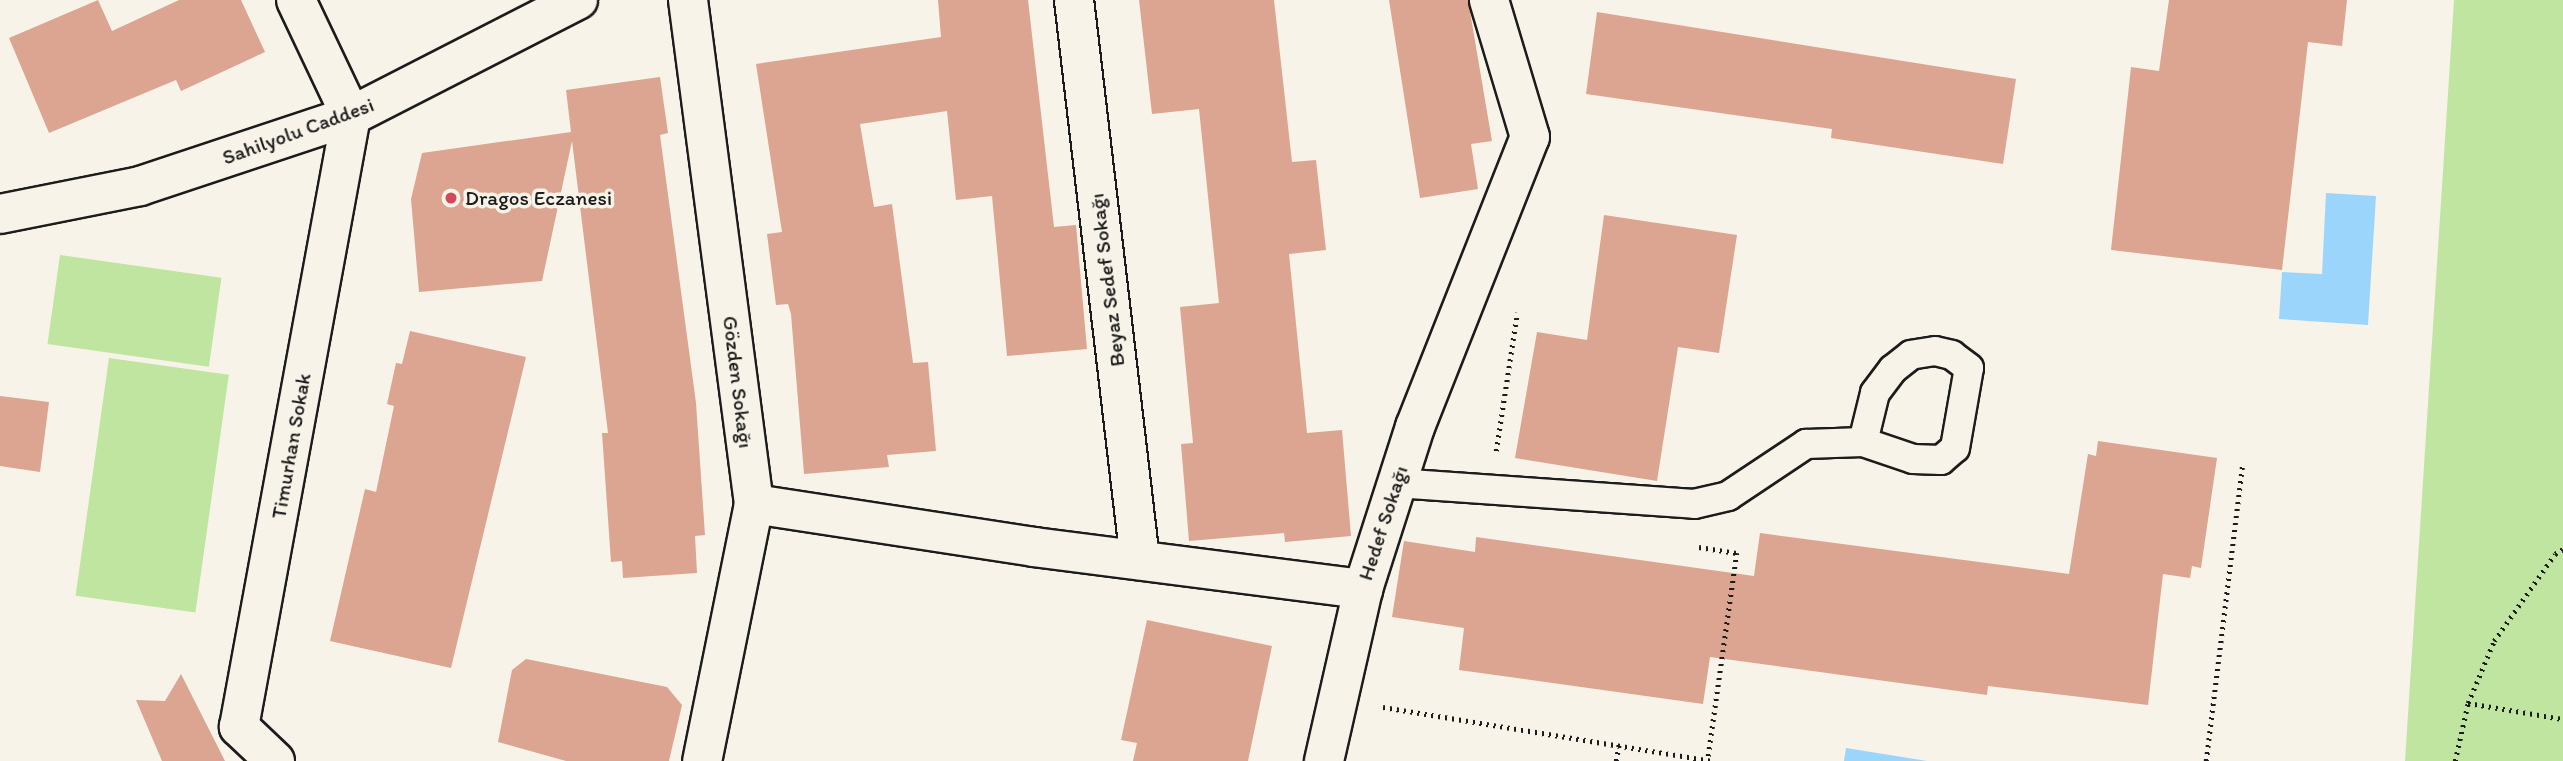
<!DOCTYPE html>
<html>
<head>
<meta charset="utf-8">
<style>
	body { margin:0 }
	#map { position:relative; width:2563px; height:761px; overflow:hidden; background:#f7f3e8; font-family:Itim,sans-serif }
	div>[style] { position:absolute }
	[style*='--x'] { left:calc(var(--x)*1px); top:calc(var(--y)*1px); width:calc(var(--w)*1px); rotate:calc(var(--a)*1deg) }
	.green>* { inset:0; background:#c0e5a0; transform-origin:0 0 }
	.water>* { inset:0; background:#9cd5fc }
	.building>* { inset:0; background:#dba591 }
	.path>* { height:4.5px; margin-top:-2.25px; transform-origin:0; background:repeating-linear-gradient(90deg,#1c1c1c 0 2px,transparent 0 7px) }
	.roads { filter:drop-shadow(2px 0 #1c1c1c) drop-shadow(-2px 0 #1c1c1c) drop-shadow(0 2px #1c1c1c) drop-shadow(0 -2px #1c1c1c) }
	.lane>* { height:28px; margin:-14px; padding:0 14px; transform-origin:14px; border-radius:14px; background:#f7f3e8 }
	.street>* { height:38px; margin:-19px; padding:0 19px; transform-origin:19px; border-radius:19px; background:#f7f3e8 }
	.secondary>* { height:38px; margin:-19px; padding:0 19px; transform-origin:19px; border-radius:19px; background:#f7f3e8 }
	.dots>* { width:19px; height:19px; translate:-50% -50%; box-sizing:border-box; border:4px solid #f7f3e8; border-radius:50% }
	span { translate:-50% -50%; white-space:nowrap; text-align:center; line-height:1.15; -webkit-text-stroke:7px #f7f3e8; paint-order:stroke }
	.street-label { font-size:21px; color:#1c1c1c }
	.poi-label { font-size:21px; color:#1c1c1c }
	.left { translate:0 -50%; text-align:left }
</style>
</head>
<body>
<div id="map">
	<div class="green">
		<div style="clip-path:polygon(2454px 0,2563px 0,2563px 761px,2405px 761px)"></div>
		<div style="left:60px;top:255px;width:163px;height:90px;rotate:8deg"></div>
		<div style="left:109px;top:358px;width:121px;height:240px;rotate:8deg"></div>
	</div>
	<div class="water">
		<div style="clip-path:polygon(2326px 193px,2376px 196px,2368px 325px,2279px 319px,2282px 272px,2322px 274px)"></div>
		<div style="clip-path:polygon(1846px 748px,1927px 761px,1844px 761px)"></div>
	</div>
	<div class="building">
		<div style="clip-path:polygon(98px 0,112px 31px,179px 0,241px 0,265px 52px,181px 91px,176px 80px,49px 133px,9px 38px)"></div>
		<div style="clip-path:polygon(938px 0,1028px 0,1054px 227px,1076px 225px,1087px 349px,1007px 356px,992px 196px,956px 200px,947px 111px,860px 124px,874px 207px,892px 204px,913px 363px,928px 362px,936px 451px,887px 455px,889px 467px,804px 474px,791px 314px,788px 304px,776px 305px,767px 234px,782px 232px,756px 64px,941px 37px)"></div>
		<div style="clip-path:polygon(1139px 0,1274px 0,1292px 162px,1316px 160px,1326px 250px,1289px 254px,1307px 433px,1342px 430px,1351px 536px,1285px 542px,1284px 533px,1189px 541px,1181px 444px,1193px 443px,1180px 307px,1219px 303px,1199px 109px,1152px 114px)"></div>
		<div style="clip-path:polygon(1389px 0,1468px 0,1492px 141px,1471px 144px,1478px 189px,1420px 198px)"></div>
		<div style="clip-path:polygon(2169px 0,2347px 0,2342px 46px,2308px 42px,2282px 270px,2111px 250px,2131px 67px,2159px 71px)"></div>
		<div style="clip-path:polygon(1597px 12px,2016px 79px,2003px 164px,1831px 138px,1832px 129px,1586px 94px)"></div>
		<div style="clip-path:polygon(660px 77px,668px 133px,660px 135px,696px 403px,705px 535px,695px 536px,697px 573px,623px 578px,622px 561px,611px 562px,602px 433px,608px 433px,572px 141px,542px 281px,419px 292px,411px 199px,422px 153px,571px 132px,566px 90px)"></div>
		<div style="clip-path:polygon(1604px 215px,1737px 235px,1719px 353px,1678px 347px,1657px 481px,1515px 458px,1537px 332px,1587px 340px)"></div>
		<div style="clip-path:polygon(410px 331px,526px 357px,451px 668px,330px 641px,365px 489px,376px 492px,394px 406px,387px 404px,396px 363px,402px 364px)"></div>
		<div style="clip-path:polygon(0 396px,49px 402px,40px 472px,0 466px)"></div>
		<div style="clip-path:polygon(2098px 441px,2217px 458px,2201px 568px,2192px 566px,2190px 578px,2163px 574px,2148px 705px,1988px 686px,1987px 695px,1710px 657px,1703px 704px,1459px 670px,1464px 628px,1392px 617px,1404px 541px,1475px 552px,1476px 537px,1754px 576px,1760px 533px,2069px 574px,2088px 454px,2096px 456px)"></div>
		<div style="clip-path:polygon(1147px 620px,1272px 646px,1248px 761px,1133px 761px,1137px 743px,1121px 740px)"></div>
		<div style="clip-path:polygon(526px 659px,667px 687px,682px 705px,669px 761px,566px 761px,498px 742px,512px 670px)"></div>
		<div style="clip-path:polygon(181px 674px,225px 761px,162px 761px,136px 700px,165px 701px)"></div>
	</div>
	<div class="path">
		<div style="--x:1496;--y:451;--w:140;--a:-81.3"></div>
		<div style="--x:1699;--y:547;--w:38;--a:9"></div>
		<div style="--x:1737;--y:553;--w:208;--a:98"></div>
		<div style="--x:2468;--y:703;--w:96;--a:9.6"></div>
		<div style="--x:1383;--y:707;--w:335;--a:9.3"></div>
		<div style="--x:1616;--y:761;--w:17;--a:-80"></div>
		<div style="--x:2206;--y:761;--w:297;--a:-83"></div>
		<div style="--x:2455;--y:761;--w:59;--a:-77.4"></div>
		<div style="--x:2468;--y:703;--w:67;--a:-67.2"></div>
		<div style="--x:2494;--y:641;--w:106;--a:-55"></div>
		<div style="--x:2555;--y:554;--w:9;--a:-32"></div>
	</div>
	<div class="roads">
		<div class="lane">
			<div style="--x:1396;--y:483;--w:299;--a:4"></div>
			<div style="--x:1694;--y:504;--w:35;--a:-13"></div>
			<div style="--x:1728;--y:496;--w:94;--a:-33.7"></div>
			<div style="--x:1806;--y:444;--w:57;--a:-2"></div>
			<div style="--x:1863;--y:442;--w:53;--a:18.8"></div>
			<div style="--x:1913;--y:459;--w:28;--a:2"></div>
			<div style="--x:1941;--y:460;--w:18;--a:-41"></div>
			<div style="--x:1955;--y:448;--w:81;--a:-80.1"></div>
			<div style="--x:1969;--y:368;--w:21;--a:-143"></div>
			<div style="--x:1952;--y:355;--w:17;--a:-167"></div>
			<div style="--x:1935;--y:351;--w:24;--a:171"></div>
			<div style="--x:1911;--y:355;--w:23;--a:142"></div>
			<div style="--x:1893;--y:369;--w:30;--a:127"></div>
			<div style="--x:1875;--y:393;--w:50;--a:103.8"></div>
		</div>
		<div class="street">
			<div style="--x:688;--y:0;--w:508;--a:82.54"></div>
			<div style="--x:754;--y:504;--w:262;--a:101.4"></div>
			<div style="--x:1074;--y:0;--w:564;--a:83.28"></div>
			<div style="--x:754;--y:504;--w:283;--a:8.7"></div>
			<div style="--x:1034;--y:547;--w:332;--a:7.3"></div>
			<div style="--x:1363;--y:589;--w:170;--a:-72.2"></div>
			<div style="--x:1415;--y:427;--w:312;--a:-68.4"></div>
			<div style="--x:1530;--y:137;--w:143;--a:-106.7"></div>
			<div style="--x:275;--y:761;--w:50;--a:-136.6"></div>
			<div style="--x:239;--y:727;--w:621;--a:-79.61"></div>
			<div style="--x:351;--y:116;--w:128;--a:-115.4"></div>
			<div style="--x:1324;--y:761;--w:176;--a:-77.2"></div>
		</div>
		<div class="secondary">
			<div style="--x:0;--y:214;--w:143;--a:-11.3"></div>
			<div style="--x:140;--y:186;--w:222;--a:-18.4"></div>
			<div style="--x:351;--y:116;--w:255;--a:-27.1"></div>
		</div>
	</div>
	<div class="dots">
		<div style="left:451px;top:198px;background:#d1495b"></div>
	</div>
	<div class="street-label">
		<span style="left:298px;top:131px;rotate:-20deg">Sahilyolu Caddesi</span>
		<span style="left:1107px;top:280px;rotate:-97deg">Beyaz Sedef Sokağı</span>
		<span style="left:738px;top:382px;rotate:83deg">Gözden Sokağı</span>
		<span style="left:291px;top:446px;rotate:-80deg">Timurhan Sokak</span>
		<span style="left:1383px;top:523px;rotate:-72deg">Hedef Sokağı</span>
	</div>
	<div class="poi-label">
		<span class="left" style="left:465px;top:198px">Dragos Eczanesi</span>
	</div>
</div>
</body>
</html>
